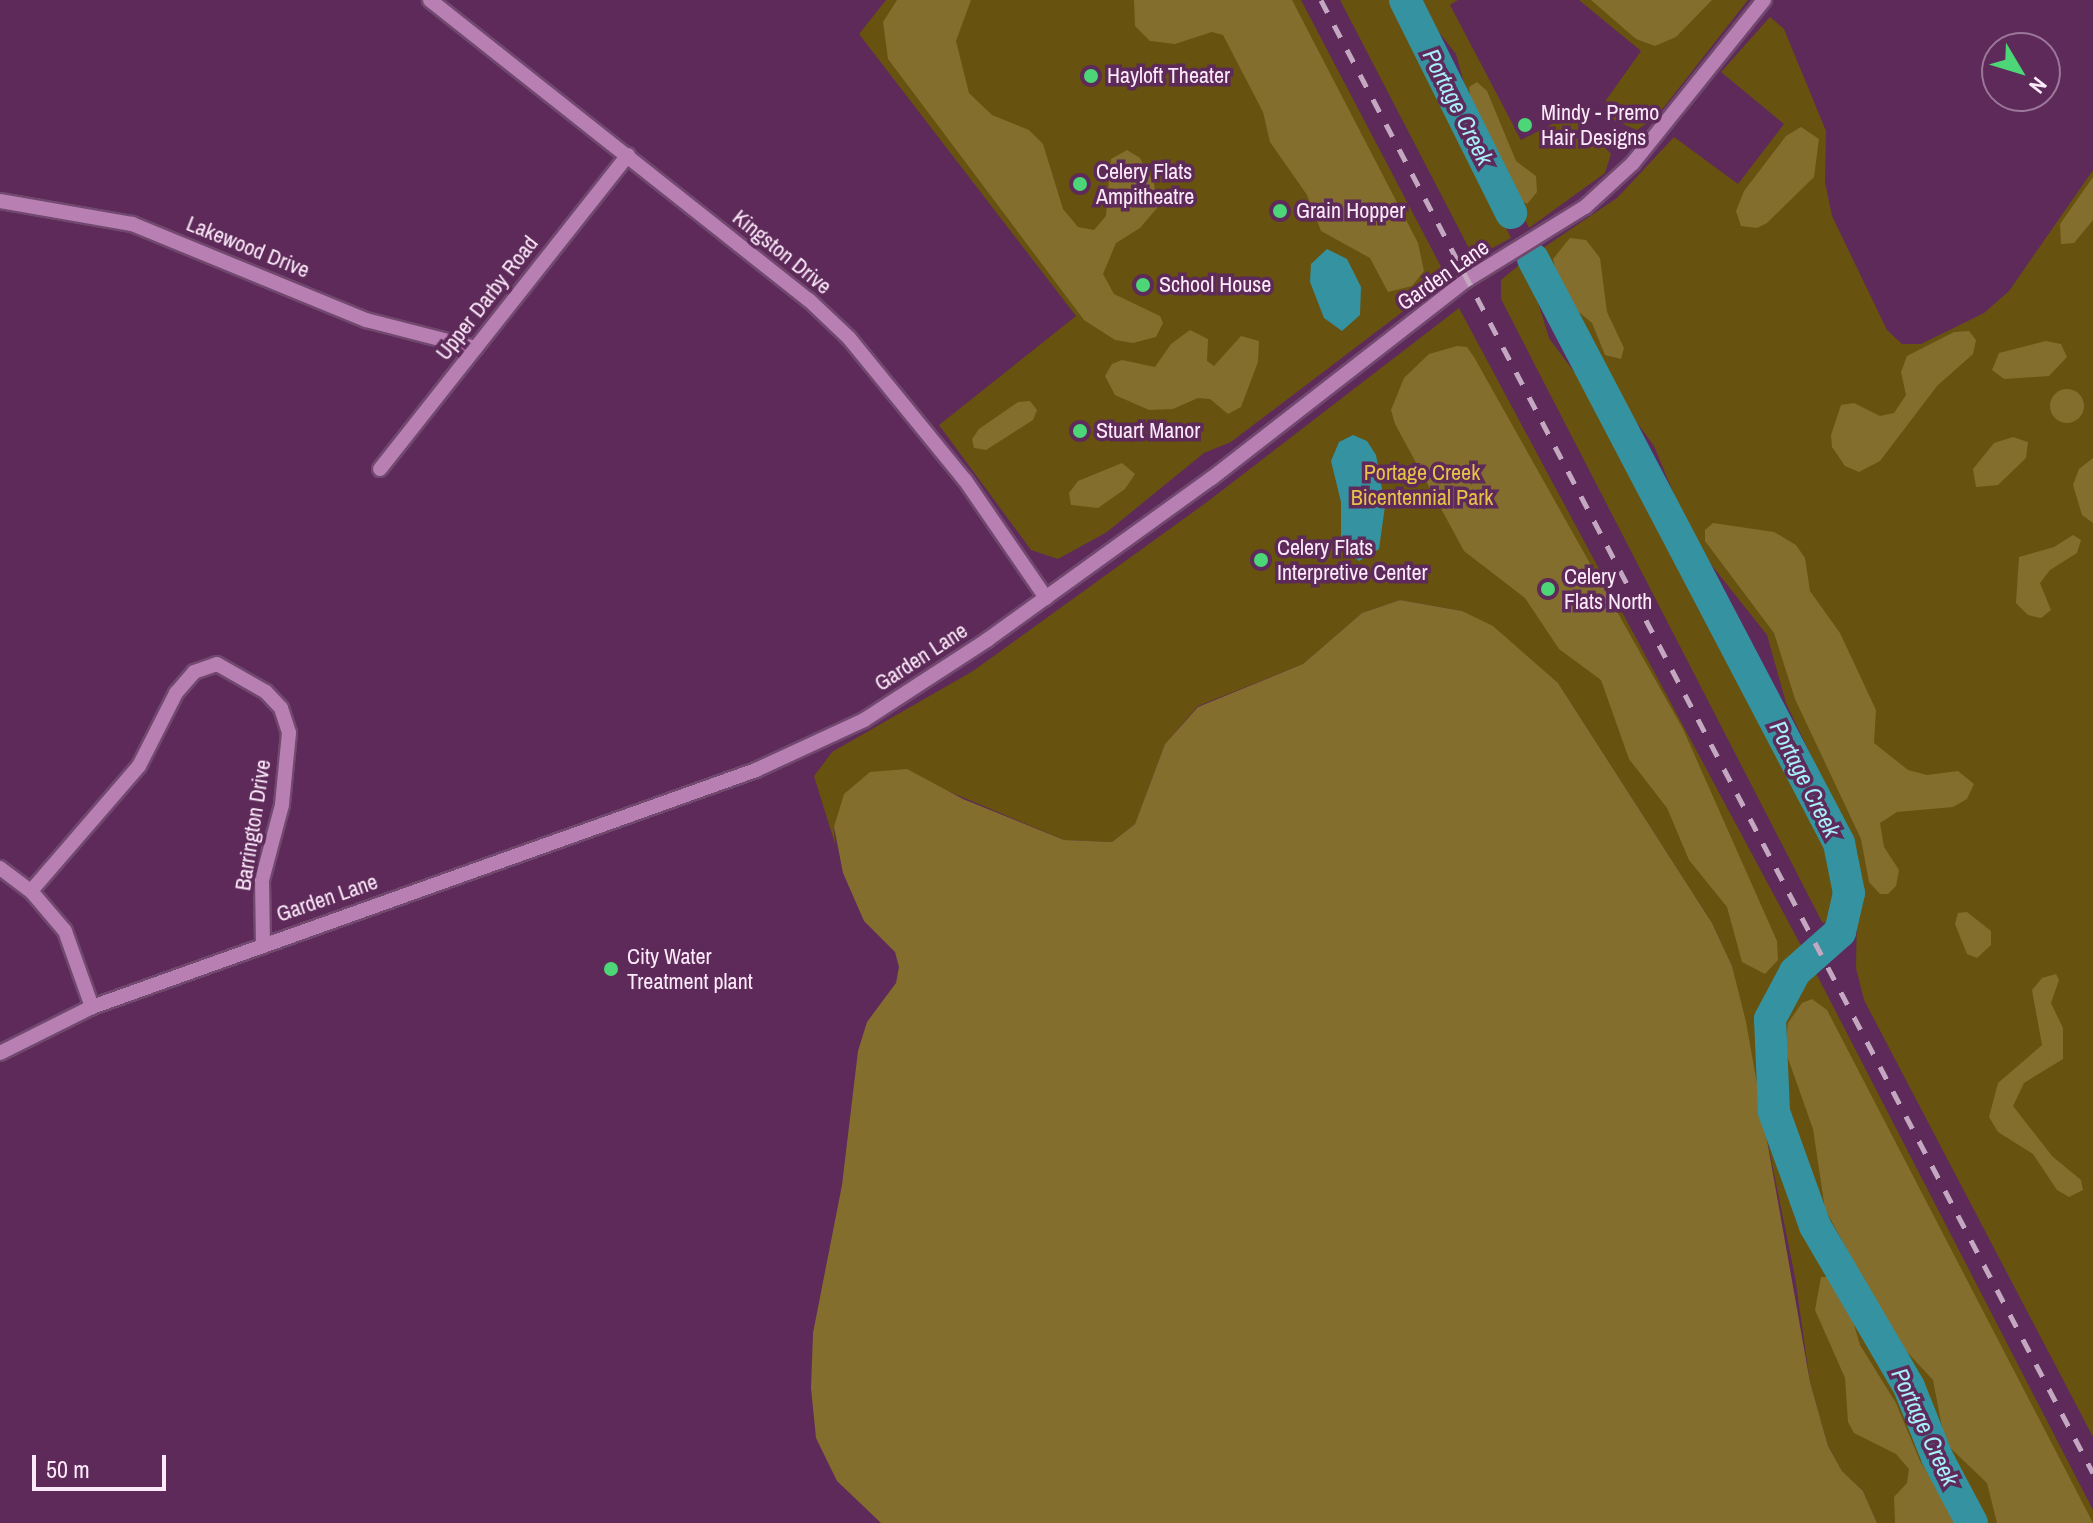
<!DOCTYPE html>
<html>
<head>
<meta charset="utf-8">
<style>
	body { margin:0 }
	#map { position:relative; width:2093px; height:1523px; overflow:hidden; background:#5d2a59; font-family:"Archivo Narrow",sans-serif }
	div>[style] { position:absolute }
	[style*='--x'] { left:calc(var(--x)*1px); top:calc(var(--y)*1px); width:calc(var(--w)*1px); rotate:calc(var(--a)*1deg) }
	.green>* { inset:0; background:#67520f }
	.forest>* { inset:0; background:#846e2d }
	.round { border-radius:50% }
	.water>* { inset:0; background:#3592a1 }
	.river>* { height:32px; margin:-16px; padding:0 16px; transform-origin:16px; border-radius:16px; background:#3592a1 }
	.roads { filter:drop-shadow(2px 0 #71486e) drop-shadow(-2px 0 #71486e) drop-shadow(0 2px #71486e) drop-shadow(0 -2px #71486e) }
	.minor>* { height:14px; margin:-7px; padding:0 7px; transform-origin:7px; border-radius:7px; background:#b87fb3 }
	.rail>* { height:5px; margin-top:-2.5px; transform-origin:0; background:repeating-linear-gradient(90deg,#c4a7c1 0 14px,transparent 0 28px) }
	.dots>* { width:22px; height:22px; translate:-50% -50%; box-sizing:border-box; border:4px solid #5d2a59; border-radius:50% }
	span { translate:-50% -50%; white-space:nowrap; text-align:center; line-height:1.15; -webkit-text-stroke:7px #5d2a59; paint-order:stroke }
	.poi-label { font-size:22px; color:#fceafa }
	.left { translate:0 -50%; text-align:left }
	.street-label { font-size:22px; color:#fceafa }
	.park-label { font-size:22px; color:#e9c149 }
	.water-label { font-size:24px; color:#a9eefb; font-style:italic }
	.north { position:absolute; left:1981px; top:32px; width:80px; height:80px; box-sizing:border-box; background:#5d2a59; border:2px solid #9d7799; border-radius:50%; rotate:128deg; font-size:22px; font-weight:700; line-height:32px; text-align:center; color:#fceafa }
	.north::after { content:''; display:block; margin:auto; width:28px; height:36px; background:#4cd677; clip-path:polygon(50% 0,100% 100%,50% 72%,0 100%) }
	.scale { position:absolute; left:32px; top:1455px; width:134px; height:36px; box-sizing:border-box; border:4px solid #fceafa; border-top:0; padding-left:10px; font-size:24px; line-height:28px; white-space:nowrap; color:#fceafa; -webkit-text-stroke:6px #5d2a59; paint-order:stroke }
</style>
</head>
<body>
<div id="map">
	<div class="green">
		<div style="clip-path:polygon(886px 0,1301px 0,1447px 278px,1231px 442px,1204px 453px,1107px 532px,1058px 559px,1031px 550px,939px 425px,1076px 316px,859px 34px)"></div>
		<div style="clip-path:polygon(1340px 0,1393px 0,1511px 238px,1474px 258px)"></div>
		<div style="clip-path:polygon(1414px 0,1458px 0,1450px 5px,1521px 140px,1558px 121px,1579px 120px,1611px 154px,1605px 173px,1529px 228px,1472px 112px,1456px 54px)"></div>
		<div style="clip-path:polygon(1579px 0,1748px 0,1657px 116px,1637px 130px,1615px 121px,1604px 103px,1641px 51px)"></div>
		<div style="clip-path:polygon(1770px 17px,1784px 29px,1826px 131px,1825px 182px,1832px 216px,1887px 330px,1902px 344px,1921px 344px,1984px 313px,2009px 291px,2093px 170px,2093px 1437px,1864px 1000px,1856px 968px,1858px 854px,1786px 703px,1767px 635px,1694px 543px,1654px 446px,1583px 349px,1537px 252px,1617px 198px,1674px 137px,1738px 184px,1784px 124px,1721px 72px)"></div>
		<div style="clip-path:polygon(1525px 260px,1549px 338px,1586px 388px,1644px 486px,1670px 546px,1719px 623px,1745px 687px,1821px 825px,1839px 882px,1833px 926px,1822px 922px,1501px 299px,1501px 280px)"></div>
		<div style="clip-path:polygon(1459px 308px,1819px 979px,2093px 1510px,2093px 1523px,1877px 1523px,1863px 1491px,1842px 1471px,1828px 1446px,1810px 1382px,1795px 1277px,1732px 966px,1712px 923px,1558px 683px,1462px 611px,1400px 600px,1362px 613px,1303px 664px,1198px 706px,1165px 744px,1135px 824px,1112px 842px,1064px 840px,943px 789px,834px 827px,835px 844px,814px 776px,832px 752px,973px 671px,1207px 502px)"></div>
	</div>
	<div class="forest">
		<div style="clip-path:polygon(897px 0,971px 0,956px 41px,969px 93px,992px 115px,1029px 130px,1043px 144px,1063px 209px,1078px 227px,1094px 230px,1106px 216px,1111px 159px,1127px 150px,1140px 158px,1154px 184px,1157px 208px,1140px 228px,1116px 243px,1103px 274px,1114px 294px,1160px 316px,1163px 323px,1156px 337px,1133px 343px,1115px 340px,1084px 320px,888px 59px,883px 22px)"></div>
		<div style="clip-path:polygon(1134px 0,1292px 0,1418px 243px,1424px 271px,1412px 286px,1388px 292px,1370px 258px,1321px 231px,1307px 195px,1270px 142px,1263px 112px,1223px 35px,1212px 32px,1175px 44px,1150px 41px,1135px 26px)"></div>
		<div style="clip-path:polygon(1591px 0,1712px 0,1676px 37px,1655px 46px,1636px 39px)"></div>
		<div style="clip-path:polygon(1477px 82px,1487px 91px,1516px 161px,1536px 176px,1537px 192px,1527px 204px,1517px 197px,1471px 103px,1469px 87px)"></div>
		<div style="clip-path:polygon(1801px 127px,1819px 139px,1814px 177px,1767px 223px,1757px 228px,1741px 226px,1736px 211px,1744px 191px,1786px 136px)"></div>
		<div style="clip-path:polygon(2093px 177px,2093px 220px,2074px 243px,2061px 244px,2060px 224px)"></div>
		<div style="clip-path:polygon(1570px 238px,1586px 240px,1600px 258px,1607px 312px,1624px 348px,1621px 359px,1605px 355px,1592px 323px,1575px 309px,1558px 280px,1553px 259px)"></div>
		<div style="clip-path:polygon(1190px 330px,1208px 339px,1207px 361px,1214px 366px,1241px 336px,1259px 341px,1258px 362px,1241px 407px,1228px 414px,1210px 399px,1198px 398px,1173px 409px,1149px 410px,1115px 395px,1105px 376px,1112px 364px,1122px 360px,1155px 367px,1171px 344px)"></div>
		<div style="clip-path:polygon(1969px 331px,1976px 340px,1973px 354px,1937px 386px,1880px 461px,1859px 472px,1845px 466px,1832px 447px,1831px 435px,1841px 405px,1854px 403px,1880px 416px,1894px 413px,1906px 395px,1901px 372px,1907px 356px,1954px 332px)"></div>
		<div style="clip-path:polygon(2046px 341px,2061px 344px,2067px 357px,2049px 376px,2004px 379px,1992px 370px,1999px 353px)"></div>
		<div style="clip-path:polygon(1457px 346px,1467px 347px,1474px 357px,1683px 729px,1777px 941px,1778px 960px,1765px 974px,1742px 962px,1727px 907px,1689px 860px,1667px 808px,1629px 759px,1601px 680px,1559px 649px,1525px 598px,1464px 551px,1395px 424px,1391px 410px,1404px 378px,1429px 354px)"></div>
		<div class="round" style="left:2050px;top:389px;width:34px;height:34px"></div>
		<div style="clip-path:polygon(1030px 401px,1037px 410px,1033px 420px,986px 450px,974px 448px,972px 439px,979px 429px,1018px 402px)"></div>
		<div style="clip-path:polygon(2013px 437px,2028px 442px,2026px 458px,1998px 485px,1976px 487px,1973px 469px,1994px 443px)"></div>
		<div style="clip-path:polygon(2093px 458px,2093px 523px,2082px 515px,2073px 485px,2079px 469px)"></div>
		<div style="clip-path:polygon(1122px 463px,1135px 474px,1125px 489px,1098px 508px,1071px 505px,1069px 493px,1078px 481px)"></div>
		<div style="clip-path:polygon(1713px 523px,1774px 532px,1796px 545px,1805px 558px,1810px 591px,1840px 633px,1876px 710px,1874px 743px,1908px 770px,1927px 775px,1958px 771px,1974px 784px,1967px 799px,1953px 807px,1897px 812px,1880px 823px,1884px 847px,1899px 870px,1896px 886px,1888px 894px,1880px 894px,1869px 882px,1861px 839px,1795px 699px,1774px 633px,1705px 541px,1705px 530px)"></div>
		<div style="clip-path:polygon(2073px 535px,2081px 540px,2077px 553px,2050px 570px,2040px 583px,2051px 610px,2041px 618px,2028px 615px,2016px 603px,2019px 557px,2054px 547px)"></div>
		<div style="clip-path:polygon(1400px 600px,1462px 611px,1493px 626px,1558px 683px,1712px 923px,1732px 966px,1746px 1022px,1810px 1382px,1828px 1446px,1842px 1471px,1863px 1491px,1877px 1523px,881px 1523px,837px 1481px,816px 1438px,811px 1388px,813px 1333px,842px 1185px,858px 1051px,867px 1022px,896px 983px,899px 967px,895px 952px,864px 921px,843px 873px,834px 827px,844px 794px,870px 772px,907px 769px,963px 799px,1064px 840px,1112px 842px,1135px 824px,1165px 744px,1198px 707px,1303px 664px,1362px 613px)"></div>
		<div style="clip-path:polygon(1967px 912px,1991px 931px,1991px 945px,1977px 958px,1967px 954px,1955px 924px,1958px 913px)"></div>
		<div style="clip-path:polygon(2056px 974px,2059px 980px,2051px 1003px,2063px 1028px,2063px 1059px,2024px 1083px,2013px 1106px,2052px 1156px,2081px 1180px,2083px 1190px,2069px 1197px,2057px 1190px,2033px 1154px,1998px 1132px,1989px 1117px,1998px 1083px,2042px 1045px,2032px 990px,2042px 978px)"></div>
		<div style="clip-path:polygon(1812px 999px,1827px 1010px,2093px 1523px,1997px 1523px,1987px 1483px,1945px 1443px,1933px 1380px,1895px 1339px,1825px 1209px,1813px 1129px,1785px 1050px,1788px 1023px,1802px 1003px)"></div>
		<div style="clip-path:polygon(1821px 1277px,1830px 1277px,1846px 1297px,1860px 1345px,1896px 1403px,1920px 1461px,1959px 1523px,1895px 1523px,1894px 1497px,1907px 1483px,1909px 1469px,1896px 1454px,1854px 1433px,1848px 1422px,1845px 1378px,1815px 1310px)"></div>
	</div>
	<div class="water">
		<div style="clip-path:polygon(1327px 249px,1347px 259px,1361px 287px,1360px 315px,1342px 331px,1324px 318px,1310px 282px,1311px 264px)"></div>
		<div style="clip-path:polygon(1353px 435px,1367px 441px,1376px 455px,1385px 506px,1379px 549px,1359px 561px,1341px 546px,1341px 502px,1331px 461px,1339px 442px)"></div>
	</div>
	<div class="river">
		<div style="--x:1405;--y:0;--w:238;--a:63.5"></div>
		<div style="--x:1533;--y:259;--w:659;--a:62.35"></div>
		<div style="--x:1839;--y:843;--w:51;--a:78.7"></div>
		<div style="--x:1849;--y:893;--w:40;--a:103"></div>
		<div style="--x:1840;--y:932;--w:60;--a:138.4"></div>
		<div style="--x:1795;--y:972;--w:53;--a:118"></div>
		<div style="--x:1770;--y:1019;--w:93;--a:87.5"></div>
		<div style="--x:1774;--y:1112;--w:121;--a:70.2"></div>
		<div style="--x:1815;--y:1226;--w:186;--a:59.7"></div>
		<div style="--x:1909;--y:1387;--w:75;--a:68.2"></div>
		<div style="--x:1937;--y:1457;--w:75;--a:62.1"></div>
	</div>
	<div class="roads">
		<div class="minor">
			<div style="--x:430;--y:0;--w:483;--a:38.4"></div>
			<div style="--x:809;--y:300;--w:55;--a:43.5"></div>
			<div style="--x:849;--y:338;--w:183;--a:50.8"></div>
			<div style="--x:965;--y:480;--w:143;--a:55.5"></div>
			<div style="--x:0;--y:201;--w:134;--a:9.9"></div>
			<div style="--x:132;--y:224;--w:253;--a:22.3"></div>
			<div style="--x:366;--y:320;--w:113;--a:14.4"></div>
			<div style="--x:380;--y:469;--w:400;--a:-51.7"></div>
			<div style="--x:0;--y:868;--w:39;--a:37"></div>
			<div style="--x:31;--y:891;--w:52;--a:49.6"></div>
			<div style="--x:65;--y:931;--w:81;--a:70.4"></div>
			<div style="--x:31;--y:891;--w:165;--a:-49.2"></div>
			<div style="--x:139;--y:766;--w:82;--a:-63.1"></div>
			<div style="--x:176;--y:693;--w:28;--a:-49"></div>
			<div style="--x:194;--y:672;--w:24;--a:-19"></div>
			<div style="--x:217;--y:664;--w:56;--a:29.7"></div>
			<div style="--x:266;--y:692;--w:22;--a:47"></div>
			<div style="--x:281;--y:708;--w:26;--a:72"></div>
			<div style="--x:289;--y:733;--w:72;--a:95.6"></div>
			<div style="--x:282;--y:805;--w:78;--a:104.9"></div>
			<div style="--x:262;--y:880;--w:64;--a:89.1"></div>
			<div style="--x:0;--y:1053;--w:103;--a:-26.6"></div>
			<div style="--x:92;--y:1007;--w:705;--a:-19.64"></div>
			<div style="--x:756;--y:770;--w:119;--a:-24.8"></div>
			<div style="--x:864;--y:720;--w:147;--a:-33"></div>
			<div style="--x:987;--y:640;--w:277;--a:-35.8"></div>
			<div style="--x:1212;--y:478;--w:321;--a:-37.9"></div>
			<div style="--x:1465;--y:281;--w:141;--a:-31.7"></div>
			<div style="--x:1585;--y:207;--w:65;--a:-42.5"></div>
			<div style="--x:1633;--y:163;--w:209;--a:-51.2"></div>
		</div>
	</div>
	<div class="rail">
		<div style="--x:1321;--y:0;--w:1663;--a:62.34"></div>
	</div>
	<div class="dots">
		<div style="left:1091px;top:76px;background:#4cd677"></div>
		<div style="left:1525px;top:125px;background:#4cd677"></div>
		<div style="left:1080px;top:184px;background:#4cd677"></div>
		<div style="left:1280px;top:211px;background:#4cd677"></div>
		<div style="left:1143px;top:285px;background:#4cd677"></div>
		<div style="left:1080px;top:431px;background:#4cd677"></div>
		<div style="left:1261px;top:560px;background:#4cd677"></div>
		<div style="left:1548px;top:589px;background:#4cd677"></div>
		<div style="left:611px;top:969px;background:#4cd677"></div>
	</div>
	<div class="poi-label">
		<span class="left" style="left:1107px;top:76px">Hayloft Theater</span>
		<span class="left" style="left:1541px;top:125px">Mindy - Premo<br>Hair Designs</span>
		<span class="left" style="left:1096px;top:184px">Celery Flats<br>Ampitheatre</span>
		<span class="left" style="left:1296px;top:211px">Grain Hopper</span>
		<span class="left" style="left:1159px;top:285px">School House</span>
		<span class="left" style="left:1096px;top:431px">Stuart Manor</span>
		<span class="left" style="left:1277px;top:560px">Celery Flats<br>Interpretive Center</span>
		<span class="left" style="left:1564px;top:589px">Celery<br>Flats North</span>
		<span class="left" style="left:627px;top:969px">City Water<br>Treatment plant</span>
	</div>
	<div class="street-label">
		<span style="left:248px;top:247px;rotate:22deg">Lakewood Drive</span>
		<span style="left:782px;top:252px;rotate:39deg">Kingston Drive</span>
		<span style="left:1443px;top:275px;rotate:-35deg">Garden Lane</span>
		<span style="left:487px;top:298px;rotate:-52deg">Upper Darby Road</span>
		<span style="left:921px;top:657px;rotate:-33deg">Garden Lane</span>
		<span style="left:253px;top:825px;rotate:-81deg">Barrington Drive</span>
		<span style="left:327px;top:898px;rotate:-19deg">Garden Lane</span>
	</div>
	<div class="park-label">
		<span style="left:1422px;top:485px">Portage Creek<br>Bicentennial Park</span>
	</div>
	<div class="water-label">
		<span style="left:1458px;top:107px;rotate:63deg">Portage Creek</span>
		<span style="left:1805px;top:779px;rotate:63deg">Portage Creek</span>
		<span style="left:1925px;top:1427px;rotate:65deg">Portage Creek</span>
	</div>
	<div class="north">N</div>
	<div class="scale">50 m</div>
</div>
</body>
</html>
